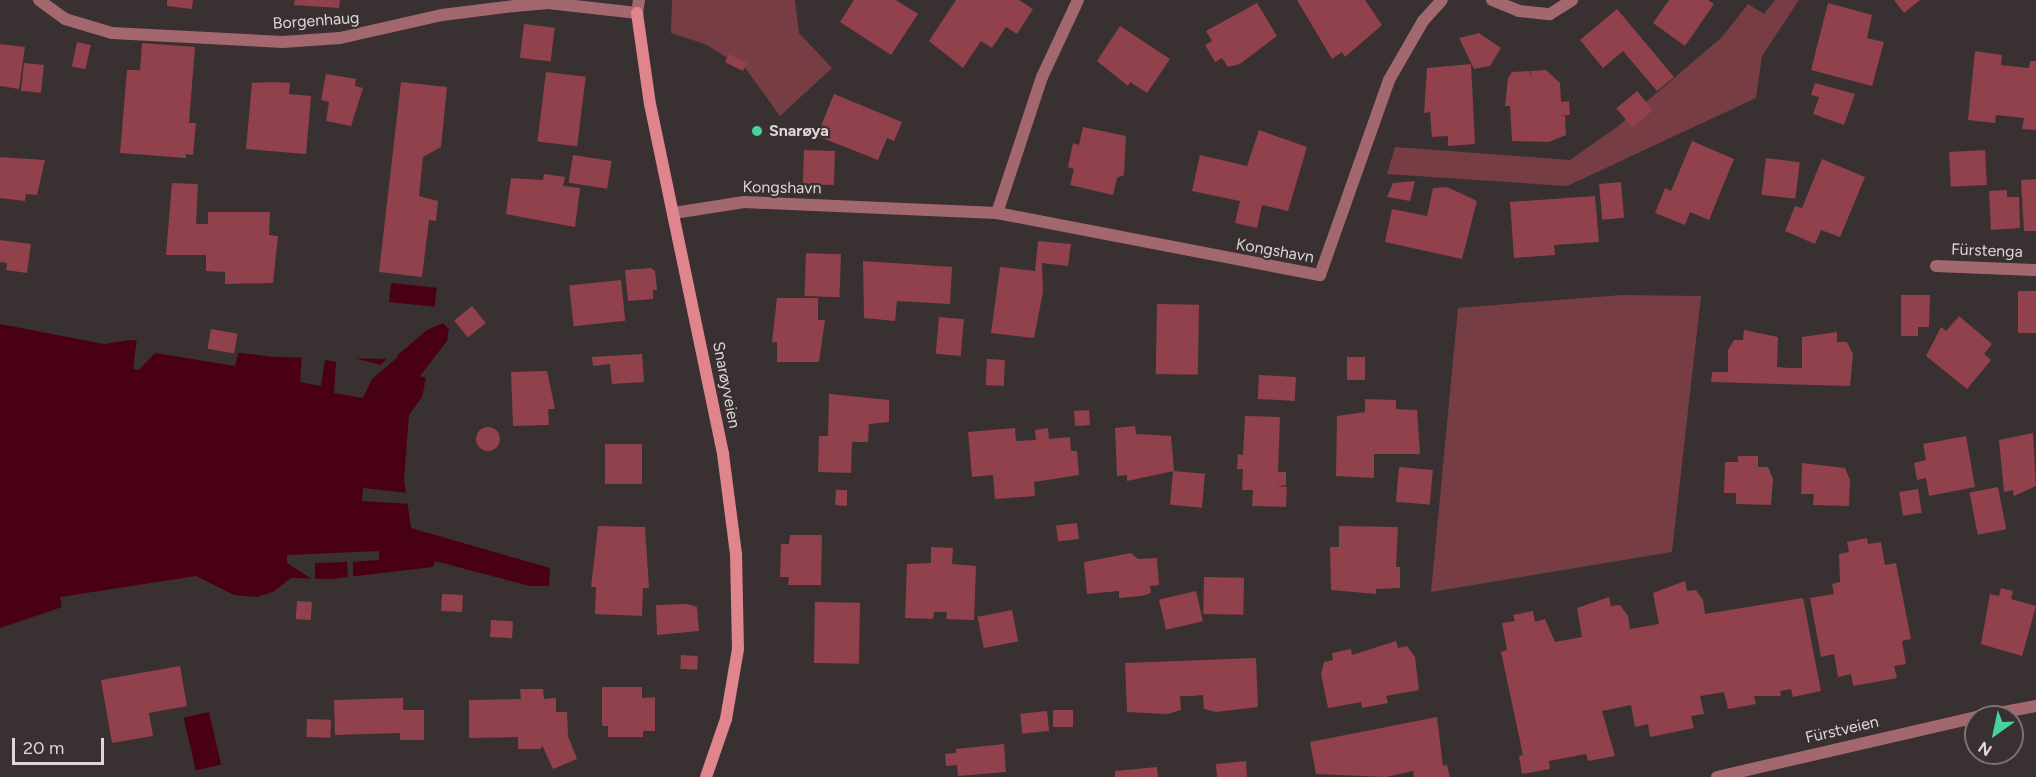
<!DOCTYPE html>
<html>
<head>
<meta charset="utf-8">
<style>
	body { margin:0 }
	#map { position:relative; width:2036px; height:777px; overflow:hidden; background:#393031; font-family:Figtree,sans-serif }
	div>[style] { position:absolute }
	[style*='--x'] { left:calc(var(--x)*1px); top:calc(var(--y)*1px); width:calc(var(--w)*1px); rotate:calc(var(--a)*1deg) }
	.green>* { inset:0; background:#763e44 }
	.water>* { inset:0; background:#4a0013; transform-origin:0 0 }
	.pier>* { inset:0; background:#393031 }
	.building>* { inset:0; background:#90414b; transform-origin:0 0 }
	.round { border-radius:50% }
	.street>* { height:12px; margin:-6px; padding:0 6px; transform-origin:6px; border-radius:6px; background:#a2686d }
	.secondary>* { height:12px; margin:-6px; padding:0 6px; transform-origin:6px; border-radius:6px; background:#e0848d }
	.dots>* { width:16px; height:16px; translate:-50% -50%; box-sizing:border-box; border:3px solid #393031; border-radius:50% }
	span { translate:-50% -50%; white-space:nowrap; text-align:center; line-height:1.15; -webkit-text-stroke:4.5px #393031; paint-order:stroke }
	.street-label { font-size:16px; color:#ddd7d7 }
	.poi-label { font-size:16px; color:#ddd7d7; font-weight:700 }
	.left { translate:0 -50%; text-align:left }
	.north { position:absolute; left:1964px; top:705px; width:60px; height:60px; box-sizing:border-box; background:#393031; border:2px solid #7b7373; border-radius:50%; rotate:213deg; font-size:16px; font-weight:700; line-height:24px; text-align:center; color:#ddd7d7 }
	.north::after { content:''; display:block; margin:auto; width:21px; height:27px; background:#45d49f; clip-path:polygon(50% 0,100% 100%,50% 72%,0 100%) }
	.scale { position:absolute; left:12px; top:738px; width:92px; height:27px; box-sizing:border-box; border:3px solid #ddd7d7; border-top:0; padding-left:8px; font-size:18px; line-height:21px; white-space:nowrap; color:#ddd7d7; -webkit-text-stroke:4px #393031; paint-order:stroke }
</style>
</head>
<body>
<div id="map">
	<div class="green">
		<div style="clip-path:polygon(672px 0,795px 0,799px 33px,832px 68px,780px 116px,746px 69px,705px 44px,671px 33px)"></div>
		<div style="clip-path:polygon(1775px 0,1799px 0,1762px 56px,1756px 98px,1567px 186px,1387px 174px,1395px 147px,1570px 160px,1617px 127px,1722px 37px,1748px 4px,1764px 14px)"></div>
		<div style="clip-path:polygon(1622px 295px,1701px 296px,1672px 552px,1431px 592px,1458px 308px)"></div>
	</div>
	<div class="water">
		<div style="left:391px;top:283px;width:46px;height:19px;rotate:6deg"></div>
		<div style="clip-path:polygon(443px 323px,449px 329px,447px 341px,420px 376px,426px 378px,422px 397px,409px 415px,404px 479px,411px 528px,550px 568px,549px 586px,530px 586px,435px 561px,433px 567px,331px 579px,291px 578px,273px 592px,256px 597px,234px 595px,196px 576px,60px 597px,62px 607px,0 628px,0 324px,104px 344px,131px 340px,274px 357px,393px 359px,427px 330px)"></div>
		<div style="left:209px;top:712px;width:54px;height:26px;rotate:77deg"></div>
	</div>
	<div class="pier">
		<div style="clip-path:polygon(137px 338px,239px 350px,235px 366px,155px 353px,139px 370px,133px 369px)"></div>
		<div style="clip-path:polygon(302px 353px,339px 354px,381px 365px,389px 356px,399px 356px,372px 379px,363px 398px,334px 393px,336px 362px,325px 360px,321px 386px,300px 382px)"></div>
		<div style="clip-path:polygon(363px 488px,408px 493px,410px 504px,362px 501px)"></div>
		<div style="clip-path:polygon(379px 551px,379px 560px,353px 562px,353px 580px,348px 580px,347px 562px,315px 563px,315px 581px,287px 563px,287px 555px)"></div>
	</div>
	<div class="building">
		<div style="clip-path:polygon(167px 0,193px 0,192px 9px,167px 6px)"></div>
		<div style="clip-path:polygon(295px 0,340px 0,339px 8px,294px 5px)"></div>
		<div style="clip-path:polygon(854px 0,896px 0,918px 14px,891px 55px,840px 22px)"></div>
		<div style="clip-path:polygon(956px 0,1019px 0,1033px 9px,1017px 34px,1006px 27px,992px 48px,981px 41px,963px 68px,929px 41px)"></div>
		<div style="clip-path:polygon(1297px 0,1365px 0,1382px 25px,1345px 57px,1342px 52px,1332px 59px)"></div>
		<div style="clip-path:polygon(1669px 0,1708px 0,1714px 4px,1685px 46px,1653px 23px)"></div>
		<div style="clip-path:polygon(1894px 0,1920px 0,1904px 13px)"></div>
		<div style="clip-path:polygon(1257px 3px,1277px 36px,1240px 64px,1228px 67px,1222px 58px,1215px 62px,1205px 45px,1212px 41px,1206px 31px)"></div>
		<div style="clip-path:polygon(1828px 3px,1872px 15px,1867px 38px,1884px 42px,1872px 86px,1811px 70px)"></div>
		<div style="clip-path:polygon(1617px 9px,1674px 77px,1657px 91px,1623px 51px,1603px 68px,1580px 40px)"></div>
		<div style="left:524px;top:24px;width:31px;height:34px;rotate:7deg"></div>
		<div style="clip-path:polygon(1120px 26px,1170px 59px,1147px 93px,1130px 82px,1128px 86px,1097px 61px)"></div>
		<div style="clip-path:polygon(1479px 33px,1501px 48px,1490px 66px,1474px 69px,1459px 38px)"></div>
		<div style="left:77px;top:42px;width:14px;height:25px;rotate:12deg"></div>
		<div style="clip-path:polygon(142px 43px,195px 47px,189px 123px,196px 123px,193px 155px,186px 154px,186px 158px,120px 153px,127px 70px,140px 70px)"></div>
		<div style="clip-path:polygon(0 44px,25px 47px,19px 89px,0 86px)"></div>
		<div style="clip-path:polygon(1975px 51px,2002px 55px,2001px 65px,2029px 68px,2030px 61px,2036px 61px,2036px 130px,2022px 129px,2024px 118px,1996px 115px,1995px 123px,1968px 120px)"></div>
		<div style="left:729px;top:54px;width:20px;height:9px;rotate:27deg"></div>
		<div style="left:24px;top:63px;width:20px;height:28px;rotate:6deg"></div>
		<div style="clip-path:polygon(1471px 64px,1475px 144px,1448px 146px,1448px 136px,1432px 137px,1430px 112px,1424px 113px,1427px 68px)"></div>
		<div style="clip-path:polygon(1546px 70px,1560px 83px,1561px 102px,1569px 101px,1570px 115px,1557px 116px,1565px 116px,1566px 135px,1549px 142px,1512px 141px,1510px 106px,1505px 106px,1508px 78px,1512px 72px,1530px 71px,1531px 78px,1531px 71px)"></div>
		<div style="left:546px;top:72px;width:40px;height:70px;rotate:7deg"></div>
		<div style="clip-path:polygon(326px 74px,356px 79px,355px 86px,363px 88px,351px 126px,326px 121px,329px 102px,321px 100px)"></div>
		<div style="clip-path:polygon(272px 82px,290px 83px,289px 94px,311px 96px,306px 154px,246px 149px,252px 83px)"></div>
		<div style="clip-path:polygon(401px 82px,447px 87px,441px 147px,423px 157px,419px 196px,438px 201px,436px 221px,429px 220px,422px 277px,379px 272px)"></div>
		<div style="clip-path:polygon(1815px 83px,1855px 94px,1844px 125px,1813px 114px,1819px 97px,1811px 95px)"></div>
		<div style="left:1637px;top:91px;width:25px;height:27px;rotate:50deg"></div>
		<div style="clip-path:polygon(834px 94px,902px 122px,894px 141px,887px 138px,878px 160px,817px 136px)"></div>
		<div style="clip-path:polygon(1083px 127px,1126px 136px,1124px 175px,1117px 178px,1113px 195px,1070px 185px,1074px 169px,1068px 167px,1073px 143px,1079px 145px)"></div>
		<div style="clip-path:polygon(1259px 130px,1307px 147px,1288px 211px,1262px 205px,1257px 228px,1235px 223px,1240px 201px,1192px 191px,1200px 155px,1247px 166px)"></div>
		<div style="clip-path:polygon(1692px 141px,1734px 159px,1709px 220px,1690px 212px,1685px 225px,1655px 213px,1665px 188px,1671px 191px)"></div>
		<div style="left:804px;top:150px;width:31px;height:34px;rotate:2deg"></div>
		<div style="left:1985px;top:150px;width:35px;height:36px;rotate:87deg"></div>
		<div style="left:573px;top:155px;width:39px;height:28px;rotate:9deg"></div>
		<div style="clip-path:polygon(0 157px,45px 160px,37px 195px,26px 194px,25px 201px,0 198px)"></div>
		<div style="left:1766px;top:158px;width:34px;height:37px;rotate:7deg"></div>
		<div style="clip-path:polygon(1822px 159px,1865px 177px,1840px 237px,1821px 230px,1815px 244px,1785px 231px,1795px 206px,1802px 208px)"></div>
		<div style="clip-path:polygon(544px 174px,565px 177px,563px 186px,580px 188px,575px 227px,506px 214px,511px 178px,543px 180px)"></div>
		<div style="clip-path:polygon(2036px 179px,2036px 231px,2024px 231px,2021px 180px)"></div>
		<div style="clip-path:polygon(1415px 181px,1410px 201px,1387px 197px,1393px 183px)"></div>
		<div style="left:1621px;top:182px;width:36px;height:22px;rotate:85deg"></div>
		<div style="clip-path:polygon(172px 183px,198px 184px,196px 224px,208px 224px,208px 212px,270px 212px,269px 235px,278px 236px,273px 283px,225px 284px,225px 272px,206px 271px,206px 255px,166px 255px)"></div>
		<div style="clip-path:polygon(1447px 187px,1477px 201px,1462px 259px,1385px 242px,1392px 209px,1427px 216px,1433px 188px)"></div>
		<div style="clip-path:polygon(2007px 190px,2007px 197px,2019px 197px,2020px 228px,1991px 230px,1989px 191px)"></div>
		<div style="clip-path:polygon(1595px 196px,1599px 242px,1554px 245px,1555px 255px,1514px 258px,1510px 202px)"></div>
		<div style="clip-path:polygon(0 240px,31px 244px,27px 273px,6px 270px,7px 263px,0 262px)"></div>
		<div style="clip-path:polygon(1038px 241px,1071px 244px,1068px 266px,1042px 263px,1043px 292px,1034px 338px,991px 333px,1000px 267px,1035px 271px)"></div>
		<div style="left:806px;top:253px;width:35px;height:43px;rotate:2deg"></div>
		<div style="clip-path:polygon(863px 261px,952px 267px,950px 304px,897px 301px,895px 321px,864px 318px)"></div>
		<div style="clip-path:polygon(651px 268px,655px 271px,657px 290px,653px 290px,653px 299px,628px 301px,625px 270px)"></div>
		<div style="left:621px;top:280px;width:41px;height:52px;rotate:84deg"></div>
		<div style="left:2018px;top:291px;width:18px;height:42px"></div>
		<div style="clip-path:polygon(1901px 295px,1930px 295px,1929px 327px,1918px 327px,1918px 336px,1901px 336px)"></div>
		<div style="clip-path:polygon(777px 298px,818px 298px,818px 320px,825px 320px,819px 362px,777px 362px,777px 342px,772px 342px)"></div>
		<div style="left:1157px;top:304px;width:42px;height:70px;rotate:1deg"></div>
		<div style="left:472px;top:306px;width:22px;height:23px;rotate:51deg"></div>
		<div style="clip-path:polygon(1959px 316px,1992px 344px,1984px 354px,1991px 360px,1967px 389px,1926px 356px,1941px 327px,1946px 331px)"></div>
		<div style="left:939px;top:317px;width:25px;height:37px;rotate:5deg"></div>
		<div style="left:211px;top:329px;width:27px;height:20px;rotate:10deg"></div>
		<div style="clip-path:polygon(1744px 330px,1778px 337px,1777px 367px,1789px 368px,1802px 368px,1802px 337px,1837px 332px,1837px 342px,1847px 342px,1853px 354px,1850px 386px,1711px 382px,1712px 372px,1728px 372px,1728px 350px,1734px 340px,1743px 340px)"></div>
		<div style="clip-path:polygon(642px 354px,644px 382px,612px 384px,610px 364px,593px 366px,592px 357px)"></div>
		<div style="left:1347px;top:357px;width:18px;height:23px"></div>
		<div style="left:987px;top:359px;width:18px;height:26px;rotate:3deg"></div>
		<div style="clip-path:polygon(547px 371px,555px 409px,548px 409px,549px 425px,513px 426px,511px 372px)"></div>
		<div style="left:1259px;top:375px;width:37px;height:24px;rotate:3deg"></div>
		<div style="clip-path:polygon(829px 394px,889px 400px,889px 422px,869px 424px,868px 442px,852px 442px,851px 473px,818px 472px,819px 436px,828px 436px)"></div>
		<div style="clip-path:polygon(1365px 399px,1396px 400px,1396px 409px,1417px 410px,1420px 454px,1374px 454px,1374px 478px,1336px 476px,1337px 416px,1365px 412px)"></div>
		<div style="left:1089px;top:410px;width:15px;height:15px;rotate:86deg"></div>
		<div style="clip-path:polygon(1245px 416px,1280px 417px,1278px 472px,1286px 472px,1286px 485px,1277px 486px,1287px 487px,1286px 507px,1252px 506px,1253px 490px,1242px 490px,1243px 469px,1237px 469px,1238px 454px,1243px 455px)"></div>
		<div style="clip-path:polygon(1135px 426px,1136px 434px,1171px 436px,1174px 471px,1127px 481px,1127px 475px,1117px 476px,1115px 428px)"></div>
		<div class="round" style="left:476px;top:427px;width:24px;height:24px"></div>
		<div style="clip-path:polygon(1015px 428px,1016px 441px,1036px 440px,1035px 430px,1048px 428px,1049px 439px,1070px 437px,1071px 451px,1077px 451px,1079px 475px,1034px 482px,1035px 496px,995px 499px,993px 475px,972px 477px,968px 432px)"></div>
		<div style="clip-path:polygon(2033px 433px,2036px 486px,2014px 496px,2013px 490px,2004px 492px,1999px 440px)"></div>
		<div style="clip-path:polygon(1966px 436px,1975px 487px,1929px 496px,1926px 478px,1917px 480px,1914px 463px,1926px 460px,1923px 444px)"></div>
		<div style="left:605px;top:444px;width:37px;height:40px"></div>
		<div style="clip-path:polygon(1738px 456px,1758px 456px,1758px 467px,1768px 467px,1773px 479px,1771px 505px,1736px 504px,1736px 493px,1724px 493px,1725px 462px,1738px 462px)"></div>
		<div style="clip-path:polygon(1802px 463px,1845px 468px,1850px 480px,1849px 506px,1813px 505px,1814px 494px,1801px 494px)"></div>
		<div style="left:1399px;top:467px;width:34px;height:35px;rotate:5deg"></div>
		<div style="left:1173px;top:471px;width:32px;height:34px;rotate:5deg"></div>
		<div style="left:1998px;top:487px;width:43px;height:29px;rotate:79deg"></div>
		<div style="left:1918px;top:489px;width:24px;height:19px;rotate:81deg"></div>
		<div style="clip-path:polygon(836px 490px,847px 490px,847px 506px,835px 505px)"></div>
		<div style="left:1077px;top:523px;width:16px;height:21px;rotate:83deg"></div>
		<div style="clip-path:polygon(598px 526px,645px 527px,649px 588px,643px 588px,642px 616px,595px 614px,596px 587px,591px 587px)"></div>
		<div style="clip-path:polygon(1339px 526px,1398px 527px,1396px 567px,1400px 567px,1400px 588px,1376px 589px,1376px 594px,1331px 590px,1330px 547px,1339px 547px)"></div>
		<div style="clip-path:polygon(790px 535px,822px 535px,821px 585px,788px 585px,789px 577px,780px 577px,781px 544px,789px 544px)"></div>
		<div style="clip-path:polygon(1867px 538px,1868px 544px,1881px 542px,1885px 565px,1896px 563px,1911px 639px,1902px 641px,1906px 664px,1894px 666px,1897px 678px,1853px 686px,1851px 674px,1838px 677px,1834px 654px,1821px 657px,1810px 598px,1834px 594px,1832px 584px,1840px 582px,1839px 554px,1849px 552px,1847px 542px)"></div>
		<div style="clip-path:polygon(931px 547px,953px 548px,952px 564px,976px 566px,974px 620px,946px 619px,947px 612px,934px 612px,933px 619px,905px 618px,907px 564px,931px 563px)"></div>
		<div style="clip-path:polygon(1131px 553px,1138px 559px,1157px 558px,1159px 585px,1150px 586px,1151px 593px,1141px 596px,1119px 598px,1119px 591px,1087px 594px,1084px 562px)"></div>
		<div style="left:1204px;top:577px;width:40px;height:37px;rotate:1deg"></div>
		<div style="clip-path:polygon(1685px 581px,1687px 591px,1696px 590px,1703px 600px,1705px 614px,1803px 598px,1821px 691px,1793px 697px,1791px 689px,1780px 691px,1781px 696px,1754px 696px,1756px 704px,1728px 709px,1724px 692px,1700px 696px,1704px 714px,1691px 716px,1694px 728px,1650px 737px,1648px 724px,1635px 727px,1631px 705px,1602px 711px,1615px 756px,1588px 761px,1586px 754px,1549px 761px,1550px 769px,1522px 774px,1519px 756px,1523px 755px,1501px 652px,1507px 650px,1502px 623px,1515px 621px,1513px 615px,1533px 611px,1535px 622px,1545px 619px,1555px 642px,1582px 637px,1577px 608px,1609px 597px,1611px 606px,1620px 605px,1628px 616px,1630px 629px,1659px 624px,1653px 593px)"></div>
		<div style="clip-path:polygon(2001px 588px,2013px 591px,2011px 599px,2036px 606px,2022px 656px,1981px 644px,1990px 594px,1999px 596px)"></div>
		<div style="left:1196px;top:591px;width:31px;height:38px;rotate:77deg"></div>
		<div style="left:442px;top:594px;width:21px;height:17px;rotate:3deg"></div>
		<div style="left:297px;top:601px;width:15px;height:18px;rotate:4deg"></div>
		<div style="left:815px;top:602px;width:45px;height:61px;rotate:1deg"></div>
		<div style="clip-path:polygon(687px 604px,697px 607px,699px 631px,657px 635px,656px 605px)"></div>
		<div style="left:1012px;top:610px;width:32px;height:35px;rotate:79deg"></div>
		<div style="left:491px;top:620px;width:22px;height:17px;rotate:3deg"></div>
		<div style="clip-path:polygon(1396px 641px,1398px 648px,1407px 646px,1415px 657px,1419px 690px,1386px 696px,1388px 703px,1362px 708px,1361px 702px,1328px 708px,1321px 674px,1324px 662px,1333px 660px,1332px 653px,1351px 649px,1352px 655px)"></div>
		<div style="left:681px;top:655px;width:17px;height:14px;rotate:3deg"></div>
		<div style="clip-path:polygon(1256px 658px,1258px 707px,1216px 712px,1204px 709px,1203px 695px,1192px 696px,1180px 696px,1181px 710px,1168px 714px,1127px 712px,1125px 663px)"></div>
		<div style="clip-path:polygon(180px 666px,187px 706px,149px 713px,153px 736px,112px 743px,101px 680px)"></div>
		<div style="clip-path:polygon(602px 687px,642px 687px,642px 698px,655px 697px,655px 731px,643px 731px,643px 737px,608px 737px,608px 726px,602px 726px)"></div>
		<div style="clip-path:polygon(520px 689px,543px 689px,544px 699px,556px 698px,556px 712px,567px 712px,568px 736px,577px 759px,553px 769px,542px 745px,541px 749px,518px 749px,518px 737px,469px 738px,469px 700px,521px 699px)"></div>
		<div style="clip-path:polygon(403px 698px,403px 710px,424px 710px,424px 740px,400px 740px,400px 733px,335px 735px,334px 700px)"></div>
		<div style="left:1053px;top:710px;width:20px;height:17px"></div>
		<div style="left:1047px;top:711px;width:20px;height:27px;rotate:84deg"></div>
		<div style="clip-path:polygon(1437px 717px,1443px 766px,1447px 765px,1450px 777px,1414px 777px,1413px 771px,1386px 777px,1316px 774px,1310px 742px)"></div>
		<div style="left:307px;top:719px;width:24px;height:18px;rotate:2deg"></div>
		<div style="clip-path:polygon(1004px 744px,1006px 772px,958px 776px,957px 765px,946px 766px,945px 754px,956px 753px,956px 749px)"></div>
		<div style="clip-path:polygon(1246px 761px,1247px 777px,1217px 777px,1216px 764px)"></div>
		<div style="clip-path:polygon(1157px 767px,1158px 777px,1115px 777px,1115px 771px)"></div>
	</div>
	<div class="street">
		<div style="--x:39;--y:0;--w:32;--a:36"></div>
		<div style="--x:65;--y:19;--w:49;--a:16.6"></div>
		<div style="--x:112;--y:33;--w:171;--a:3"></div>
		<div style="--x:283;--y:42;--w:57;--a:-4"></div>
		<div style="--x:340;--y:38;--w:105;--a:-12.7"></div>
		<div style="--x:442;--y:15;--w:73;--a:-7.1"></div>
		<div style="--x:514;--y:6;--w:34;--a:-5"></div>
		<div style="--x:548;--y:3;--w:90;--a:6.4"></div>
		<div style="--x:637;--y:13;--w:13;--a:-81"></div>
		<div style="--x:1492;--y:0;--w:29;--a:22"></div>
		<div style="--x:1519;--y:11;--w:31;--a:6"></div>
		<div style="--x:1550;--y:14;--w:26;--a:-32"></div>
		<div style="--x:674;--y:213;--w:71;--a:-8.9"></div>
		<div style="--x:744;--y:202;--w:253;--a:2.5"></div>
		<div style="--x:997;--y:213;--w:329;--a:10.9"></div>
		<div style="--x:1320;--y:275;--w:207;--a:-70.5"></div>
		<div style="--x:1389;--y:80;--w:68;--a:-60"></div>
		<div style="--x:1423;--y:21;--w:28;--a:-48"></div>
		<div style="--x:997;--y:213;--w:143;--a:-71.7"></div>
		<div style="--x:1042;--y:77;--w:85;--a:-64.9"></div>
		<div style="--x:1936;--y:266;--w:100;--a:2.3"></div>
		<div style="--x:1977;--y:717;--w:60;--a:-10.6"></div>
		<div style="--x:1717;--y:777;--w:266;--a:-13"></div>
	</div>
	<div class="secondary">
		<div style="--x:637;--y:13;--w:92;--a:81.9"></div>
		<div style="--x:650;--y:104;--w:358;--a:78.2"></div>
		<div style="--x:723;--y:454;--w:101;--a:82.6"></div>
		<div style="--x:736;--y:554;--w:95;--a:88.8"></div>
		<div style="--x:738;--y:649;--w:71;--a:99.7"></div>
		<div style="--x:726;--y:719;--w:61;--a:109"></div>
	</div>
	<div class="dots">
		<div style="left:757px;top:131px;background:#45d49f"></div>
	</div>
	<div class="street-label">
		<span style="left:316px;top:21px;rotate:-4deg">Borgenhaug</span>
		<span style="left:782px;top:188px;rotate:1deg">Kongshavn</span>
		<span style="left:1275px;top:251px;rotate:10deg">Kongshavn</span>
		<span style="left:1987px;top:251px;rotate:2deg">Fürstenga</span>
		<span style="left:726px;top:385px;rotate:79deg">Snarøyveien</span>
		<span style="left:1842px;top:730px;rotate:-13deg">Fürstveien</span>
	</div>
	<div class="poi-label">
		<span class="left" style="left:769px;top:131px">Snarøya</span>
	</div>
	<div class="north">N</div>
	<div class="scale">20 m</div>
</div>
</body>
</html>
